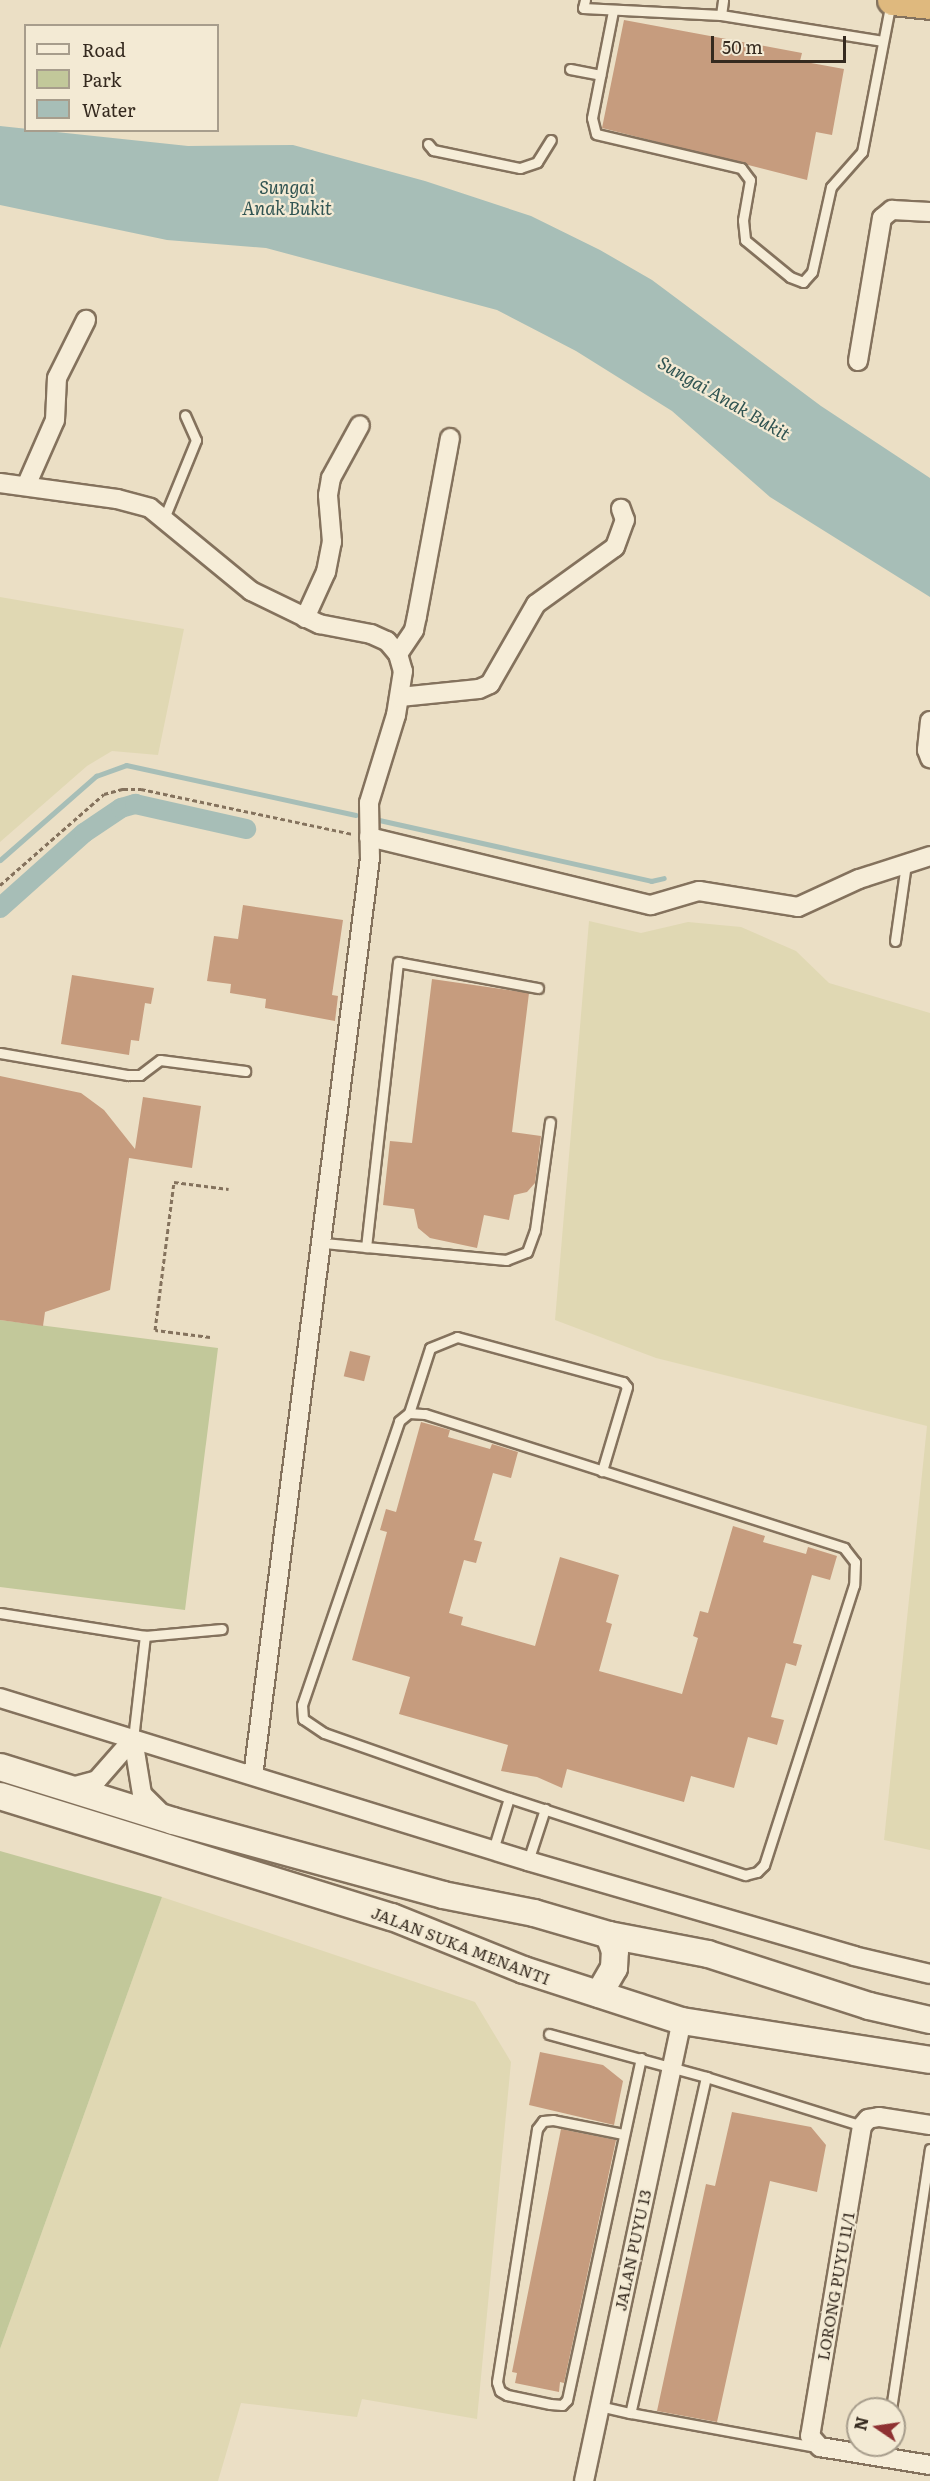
<!DOCTYPE html>
<html>
<head>
<meta charset="utf-8">
<style>
	body { margin:0 }
	#map { position:relative; width:930px; height:2481px; overflow:hidden; background:#ebdfc5; font-family:Literata,serif }
	div>[style] { position:absolute }
	[style*='--x'] { left:calc(var(--x)*1px); top:calc(var(--y)*1px); width:calc(var(--w)*1px); rotate:calc(var(--a)*1deg) }
	.farmland>* { inset:0; background:#e0d8b3 }
	.green>* { inset:0; background:#c2c89a }
	.water>* { inset:0; background:#a7beb7 }
	.stream>* { height:5px; margin:-2.5px; padding:0 2.5px; transform-origin:2.5px; border-radius:2.5px; background:#a7beb7 }
	.canal>* { height:20px; margin:-10px; padding:0 10px; transform-origin:10px; border-radius:10px; background:#a7beb7 }
	.building>* { inset:0; background:#c69c7e; transform-origin:0 0 }
	.path>* { height:3px; margin-top:-1.5px; transform-origin:0; background:repeating-linear-gradient(90deg,#84725d 0 4.5px,transparent 0 7.5px) }
	.roads { filter:drop-shadow(2px 0 #84725d) drop-shadow(-2px 0 #84725d) drop-shadow(0 2px #84725d) drop-shadow(0 -2px #84725d) }
	.service>* { height:9px; margin:-4.5px; padding:0 4.5px; transform-origin:4.5px; border-radius:4.5px; background:#f6edd8 }
	.minor>* { height:18px; margin:-9px; padding:0 9px; transform-origin:9px; border-radius:9px; background:#f6edd8 }
	.secondary>* { height:26px; margin:-13px; padding:0 13px; transform-origin:13px; border-radius:13px; background:#f6edd8 }
	.trunk>* { height:30px; margin:-15px; padding:0 15px; transform-origin:15px; border-radius:15px; background:#dfb97e }
	span { translate:-50% -50%; white-space:nowrap; text-align:center; line-height:1.15; -webkit-text-stroke:4.5px #f3ead4; paint-order:stroke }
	.street-label { font-size:16px; color:#352a1f }
	.water-label { font-size:18px; color:#305452; font-style:italic }
	.legend { position:absolute; left:24px; top:24px; width:195px; height:108px; box-sizing:border-box; background:#f3ead4; border:2px solid #a79d8c; margin:0; padding:8px 10px; list-style:none; font-size:18px; color:#352a1f }
	.legend li { display:flex; align-items:center; gap:12px; height:30px }
	.legend b { width:30px; border:2px solid #a79d8c }
	.north { position:absolute; left:846px; top:2397px; width:60px; height:60px; box-sizing:border-box; background:#f3ead4; border:2px solid #a79d8c; border-radius:50%; rotate:283deg; font-size:16px; font-weight:700; line-height:24px; text-align:center; color:#352a1f }
	.north::after { content:''; display:block; margin:auto; width:21px; height:27px; background:#8e3132; clip-path:polygon(50% 0,100% 100%,50% 72%,0 100%) }
	.scale { position:absolute; left:711px; top:36px; width:135px; height:27px; box-sizing:border-box; border:3px solid #352a1f; border-top:0; padding-left:8px; font-size:18px; line-height:21px; white-space:nowrap; color:#352a1f; -webkit-text-stroke:4px #f3ead4; paint-order:stroke }
</style>
</head>
<body>
<div id="map">
	<div class="farmland">
		<div style="clip-path:polygon(0 597px,184px 629px,158px 755px,112px 751px,87px 766px,0 842px)"></div>
		<div style="clip-path:polygon(589px 921px,641px 933px,688px 922px,741px 927px,796px 951px,829px 983px,930px 1013px,930px 1850px,884px 1840px,927px 1426px,656px 1358px,555px 1320px)"></div>
		<div style="clip-path:polygon(162px 1897px,475px 2002px,511px 2062px,477px 2419px,362px 2399px,357px 2417px,241px 2403px,218px 2481px,0 2481px,0 2349px)"></div>
	</div>
	<div class="green">
		<div style="clip-path:polygon(0 1320px,218px 1348px,185px 1610px,0 1587px)"></div>
		<div style="clip-path:polygon(0 1851px,162px 1897px,0 2349px)"></div>
	</div>
	<div class="water">
		<div style="clip-path:polygon(0 126px,188px 146px,293px 145px,425px 181px,531px 216px,600px 250px,652px 280px,821px 406px,930px 478px,930px 597px,770px 497px,672px 411px,576px 351px,497px 310px,266px 248px,167px 240px,0 205px)"></div>
	</div>
	<div class="stream">
		<div style="--x:379;--y:820;--w:279;--a:12.6"></div>
		<div style="--x:651;--y:881;--w:13;--a:-13"></div>
		<div style="--x:0;--y:860;--w:128;--a:-41.2"></div>
		<div style="--x:96;--y:776;--w:32;--a:-20"></div>
		<div style="--x:126;--y:765;--w:235;--a:12.3"></div>
	</div>
	<div class="canal">
		<div style="--x:0;--y:908;--w:113;--a:-41.8"></div>
		<div style="--x:84;--y:833;--w:45;--a:-34"></div>
		<div style="--x:121;--y:808;--w:15;--a:-16"></div>
		<div style="--x:135;--y:804;--w:114;--a:12.7"></div>
	</div>
	<div class="building">
		<div style="clip-path:polygon(624px 20px,802px 53px,800px 61px,844px 69px,832px 135px,816px 132px,807px 180px,602px 128px)"></div>
		<div style="clip-path:polygon(243px 905px,343px 920px,332px 995px,338px 996px,335px 1021px,265px 1008px,266px 999px,230px 993px,231px 984px,207px 981px,214px 936px,238px 939px)"></div>
		<div style="clip-path:polygon(72px 975px,154px 988px,151px 1004px,145px 1003px,139px 1041px,131px 1040px,129px 1055px,61px 1044px)"></div>
		<div style="clip-path:polygon(432px 979px,529px 993px,512px 1132px,541px 1136px,535px 1183px,527px 1192px,514px 1195px,509px 1220px,484px 1215px,477px 1248px,430px 1238px,418px 1228px,414px 1209px,383px 1205px,390px 1141px,412px 1143px)"></div>
		<div style="clip-path:polygon(0 1076px,81px 1093px,104px 1110px,135px 1149px,143px 1097px,201px 1106px,192px 1168px,129px 1158px,110px 1290px,45px 1312px,43px 1326px,0 1320px)"></div>
		<div style="left:350px;top:1351px;width:21px;height:26px;rotate:14deg"></div>
		<div style="clip-path:polygon(421px 1422px,450px 1430px,448px 1437px,490px 1449px,492px 1444px,518px 1452px,511px 1478px,493px 1473px,474px 1540px,482px 1542px,476px 1563px,464px 1560px,449px 1613px,463px 1617px,461px 1625px,535px 1646px,560px 1557px,619px 1575px,606px 1622px,612px 1624px,599px 1671px,682px 1694px,698px 1638px,693px 1636px,700px 1611px,708px 1613px,733px 1526px,765px 1536px,763px 1542px,806px 1554px,808px 1547px,837px 1556px,830px 1580px,812px 1575px,793px 1643px,802px 1645px,796px 1666px,786px 1663px,771px 1717px,784px 1720px,777px 1745px,748px 1737px,734px 1788px,691px 1776px,684px 1802px,567px 1769px,562px 1788px,537px 1777px,501px 1771px,508px 1745px,399px 1714px,410px 1677px,352px 1660px,387px 1532px,380px 1530px,386px 1509px,396px 1512px)"></div>
		<div style="clip-path:polygon(540px 2052px,603px 2065px,623px 2081px,614px 2125px,529px 2105px)"></div>
		<div style="clip-path:polygon(732px 2112px,811px 2127px,826px 2145px,817px 2192px,770px 2181px,717px 2422px,657px 2411px,706px 2184px,715px 2186px)"></div>
		<div style="clip-path:polygon(561px 2129px,616px 2140px,564px 2383px,560px 2382px,559px 2392px,515px 2383px,517px 2373px,512px 2372px)"></div>
	</div>
	<div class="path">
		<div style="--x:0;--y:885;--w:138;--a:-41.2"></div>
		<div style="--x:104;--y:794;--w:20;--a:-15"></div>
		<div style="--x:123;--y:789;--w:18;--a:0"></div>
		<div style="--x:141;--y:789;--w:217;--a:12"></div>
		<div style="--x:210;--y:1337;--w:55;--a:-172.7"></div>
		<div style="--x:155;--y:1330;--w:149;--a:-82.7"></div>
		<div style="--x:174;--y:1182;--w:55;--a:7.3"></div>
	</div>
	<div class="roads">
		<div class="service">
			<div style="--x:585;--y:0;--w:8;--a:104"></div>
			<div style="--x:583;--y:8;--w:138;--a:2.9"></div>
			<div style="--x:721;--y:15;--w:164;--a:9.1"></div>
			<div style="--x:613;--y:11;--w:109;--a:101.1"></div>
			<div style="--x:592;--y:118;--w:16;--a:76"></div>
			<div style="--x:596;--y:134;--w:149;--a:13.2"></div>
			<div style="--x:741;--y:168;--w:15;--a:53"></div>
			<div style="--x:750;--y:180;--w:41;--a:99.9"></div>
			<div style="--x:743;--y:220;--w:20;--a:84"></div>
			<div style="--x:745;--y:240;--w:58;--a:39.4"></div>
			<div style="--x:790;--y:277;--w:14;--a:21"></div>
			<div style="--x:803;--y:282;--w:13;--a:-48"></div>
			<div style="--x:812;--y:272;--w:87;--a:-77.4"></div>
			<div style="--x:831;--y:187;--w:47;--a:-48.5"></div>
			<div style="--x:862;--y:152;--w:153;--a:-79.1"></div>
			<div style="--x:721;--y:15;--w:15;--a:-82"></div>
			<div style="--x:570;--y:69;--w:31;--a:11"></div>
			<div style="--x:428;--y:144;--w:8;--a:50"></div>
			<div style="--x:433;--y:150;--w:89;--a:11.7"></div>
			<div style="--x:520;--y:168;--w:18;--a:-19"></div>
			<div style="--x:537;--y:162;--w:26;--a:-58"></div>
			<div style="--x:165;--y:516;--w:82;--a:-67.8"></div>
			<div style="--x:196;--y:440;--w:27;--a:-114"></div>
			<div style="--x:895;--y:941;--w:78;--a:-81.9"></div>
			<div style="--x:538;--y:988;--w:142;--a:-169.5"></div>
			<div style="--x:398;--y:962;--w:287;--a:96.4"></div>
			<div style="--x:366;--y:1247;--w:141;--a:5.3"></div>
			<div style="--x:506;--y:1260;--w:22;--a:-21"></div>
			<div style="--x:527;--y:1252;--w:23;--a:-70"></div>
			<div style="--x:535;--y:1230;--w:109;--a:-82.1"></div>
			<div style="--x:0;--y:1053;--w:130;--a:9.8"></div>
			<div style="--x:128;--y:1075;--w:12;--a:0"></div>
			<div style="--x:140;--y:1075;--w:25;--a:-37"></div>
			<div style="--x:160;--y:1060;--w:86;--a:7.4"></div>
			<div style="--x:324;--y:1243;--w:42;--a:5.4"></div>
			<div style="--x:409;--y:1413;--w:16;--a:4"></div>
			<div style="--x:425;--y:1414;--w:440;--a:17.7"></div>
			<div style="--x:844;--y:1548;--w:18;--a:52"></div>
			<div style="--x:855;--y:1562;--w:23;--a:92"></div>
			<div style="--x:854;--y:1585;--w:294;--a:107.8"></div>
			<div style="--x:764;--y:1865;--w:10;--a:135"></div>
			<div style="--x:757;--y:1872;--w:12;--a:166"></div>
			<div style="--x:745;--y:1875;--w:248;--a:-161.9"></div>
			<div style="--x:509;--y:1798;--w:196;--a:-160.6"></div>
			<div style="--x:324;--y:1733;--w:25;--a:-146"></div>
			<div style="--x:303;--y:1719;--w:14;--a:-94"></div>
			<div style="--x:302;--y:1705;--w:300;--a:-71.1"></div>
			<div style="--x:399;--y:1421;--w:13;--a:-39"></div>
			<div style="--x:409;--y:1413;--w:68;--a:-72.1"></div>
			<div style="--x:430;--y:1348;--w:29;--a:-22"></div>
			<div style="--x:457;--y:1337;--w:172;--a:15.2"></div>
			<div style="--x:623;--y:1382;--w:6;--a:51"></div>
			<div style="--x:627;--y:1387;--w:88;--a:106.6"></div>
			<div style="--x:0;--y:1613;--w:147;--a:9"></div>
			<div style="--x:145;--y:1636;--w:77;--a:-5.2"></div>
			<div style="--x:133;--y:1739;--w:104;--a:-83.4"></div>
			<div style="--x:493;--y:1850;--w:54;--a:-72.9"></div>
			<div style="--x:528;--y:1861;--w:55;--a:-71.9"></div>
			<div style="--x:549;--y:2034;--w:163;--a:15.3"></div>
			<div style="--x:706;--y:2077;--w:344;--a:102.7"></div>
			<div style="--x:630;--y:2413;--w:32;--a:-167"></div>
			<div style="--x:706;--y:2077;--w:164;--a:17.4"></div>
			<div style="--x:623;--y:2134;--w:71;--a:-168.7"></div>
			<div style="--x:553;--y:2120;--w:10;--a:174"></div>
			<div style="--x:543;--y:2121;--w:10;--a:127"></div>
			<div style="--x:537;--y:2129;--w:256;--a:99"></div>
			<div style="--x:497;--y:2382;--w:9;--a:72"></div>
			<div style="--x:500;--y:2391;--w:8;--a:30"></div>
			<div style="--x:507;--y:2395;--w:44;--a:11.8"></div>
			<div style="--x:550;--y:2404;--w:12;--a:5"></div>
			<div style="--x:562;--y:2405;--w:7;--a:-45"></div>
			<div style="--x:567;--y:2400;--w:350;--a:-77.8"></div>
			<div style="--x:891;--y:2409;--w:263;--a:-81.5"></div>
			<div style="--x:630;--y:2413;--w:189;--a:10.4"></div>
		</div>
		<div class="minor">
			<div style="--x:858;--y:361;--w:145;--a:-80.5"></div>
			<div style="--x:882;--y:218;--w:13;--a:-39"></div>
			<div style="--x:892;--y:210;--w:38;--a:3"></div>
			<div style="--x:0;--y:483;--w:118;--a:7.8"></div>
			<div style="--x:117;--y:499;--w:34;--a:15"></div>
			<div style="--x:150;--y:508;--w:131;--a:39.4"></div>
			<div style="--x:251;--y:591;--w:76;--a:25.9"></div>
			<div style="--x:319;--y:624;--w:53;--a:10.9"></div>
			<div style="--x:371;--y:634;--w:17;--a:24"></div>
			<div style="--x:387;--y:641;--w:17;--a:50"></div>
			<div style="--x:398;--y:654;--w:18;--a:74"></div>
			<div style="--x:403;--y:671;--w:45;--a:99"></div>
			<div style="--x:396;--y:715;--w:92;--a:107.1"></div>
			<div style="--x:369;--y:803;--w:55;--a:89"></div>
			<div style="--x:370;--y:858;--w:925;--a:97.26"></div>
			<div style="--x:26;--y:486;--w:72;--a:-66.3"></div>
			<div style="--x:55;--y:420;--w:42;--a:-87.3"></div>
			<div style="--x:57;--y:378;--w:65;--a:-63.4"></div>
			<div style="--x:305;--y:618;--w:51;--a:-65.5"></div>
			<div style="--x:326;--y:572;--w:31;--a:-79"></div>
			<div style="--x:332;--y:542;--w:47;--a:-94.9"></div>
			<div style="--x:328;--y:495;--w:17;--a:-80"></div>
			<div style="--x:331;--y:478;--w:60;--a:-61.3"></div>
			<div style="--x:398;--y:654;--w:29;--a:-56"></div>
			<div style="--x:414;--y:630;--w:14;--a:-78"></div>
			<div style="--x:417;--y:616;--w:181;--a:-79.5"></div>
			<div style="--x:400;--y:697;--w:79;--a:-5.8"></div>
			<div style="--x:479;--y:689;--w:12;--a:-24"></div>
			<div style="--x:490;--y:684;--w:92;--a:-60.1"></div>
			<div style="--x:536;--y:604;--w:97;--a:-35.8"></div>
			<div style="--x:615;--y:547;--w:29;--a:-70"></div>
			<div style="--x:625;--y:520;--w:12;--a:-110"></div>
			<div style="--x:930;--y:721;--w:29;--a:96"></div>
			<div style="--x:927;--y:750;--w:9;--a:69"></div>
			<div style="--x:369;--y:837;--w:290;--a:13.6"></div>
			<div style="--x:651;--y:905;--w:50;--a:-16.3"></div>
			<div style="--x:699;--y:891;--w:100;--a:9.2"></div>
			<div style="--x:798;--y:907;--w:67;--a:-24.7"></div>
			<div style="--x:859;--y:879;--w:75;--a:-17.9"></div>
			<div style="--x:0;--y:1698;--w:553;--a:17.16"></div>
			<div style="--x:528;--y:1861;--w:340;--a:16.2"></div>
			<div style="--x:854;--y:1956;--w:78;--a:13.3"></div>
			<div style="--x:133;--y:1739;--w:56;--a:80.7"></div>
			<div style="--x:142;--y:1794;--w:30;--a:45"></div>
			<div style="--x:68;--y:1788;--w:30;--a:-15"></div>
			<div style="--x:97;--y:1780;--w:55;--a:-48.7"></div>
			<div style="--x:930;--y:2125;--w:52;--a:-171.1"></div>
			<div style="--x:879;--y:2117;--w:11;--a:170"></div>
			<div style="--x:868;--y:2119;--w:9;--a:131"></div>
			<div style="--x:862;--y:2126;--w:314;--a:99.5"></div>
			<div style="--x:810;--y:2436;--w:15;--a:48"></div>
			<div style="--x:820;--y:2447;--w:111;--a:9.3"></div>
			<div style="--x:584;--y:2481;--w:470;--a:-78"></div>
		</div>
		<div class="secondary">
			<div style="--x:0;--y:1767;--w:181;--a:17.3"></div>
			<div style="--x:173;--y:1821;--w:280;--a:15.3"></div>
			<div style="--x:443;--y:1895;--w:93;--a:11.2"></div>
			<div style="--x:534;--y:1913;--w:78;--a:16.3"></div>
			<div style="--x:609;--y:1935;--w:101;--a:10.9"></div>
			<div style="--x:708;--y:1954;--w:169;--a:17.9"></div>
			<div style="--x:869;--y:2006;--w:63;--a:12.9"></div>
			<div style="--x:0;--y:1796;--w:410;--a:17.2"></div>
			<div style="--x:392;--y:1917;--w:142;--a:21.9"></div>
			<div style="--x:524;--y:1970;--w:166;--a:17.9"></div>
			<div style="--x:682;--y:2021;--w:251;--a:8.9"></div>
			<div style="--x:599;--y:1994;--w:30;--a:-60"></div>
			<div style="--x:614;--y:1968;--w:17;--a:-87"></div>
			<div style="--x:615;--y:1951;--w:17;--a:-111"></div>
		</div>
		<div class="trunk">
			<div style="--x:893;--y:0;--w:37;--a:6"></div>
		</div>
	</div>
	<div class="street-label">
		<span style="left:461px;top:1945px;rotate:21deg">JALAN SUKA MENANTI</span>
		<span style="left:632px;top:2250px;rotate:-78deg">JALAN PUYU 13</span>
		<span style="left:835px;top:2286px;rotate:-80deg">LORONG PUYU 11/1</span>
	</div>
	<div class="water-label">
		<span style="left:287px;top:198px">Sungai<br>Anak Bukit</span>
		<span style="left:724px;top:398px;rotate:30deg">Sungai Anak Bukit</span>
	</div>
	<ul class="legend">
	<li><b style="height:8px;background:#f6edd8"></b>Road</li>
	<li><b style="height:16px;background:#c2c89a"></b>Park</li>
	<li><b style="height:16px;background:#a7beb7"></b>Water</li>
	</ul>
	<div class="north">N</div>
	<div class="scale">50 m</div>
</div>
</body>
</html>
